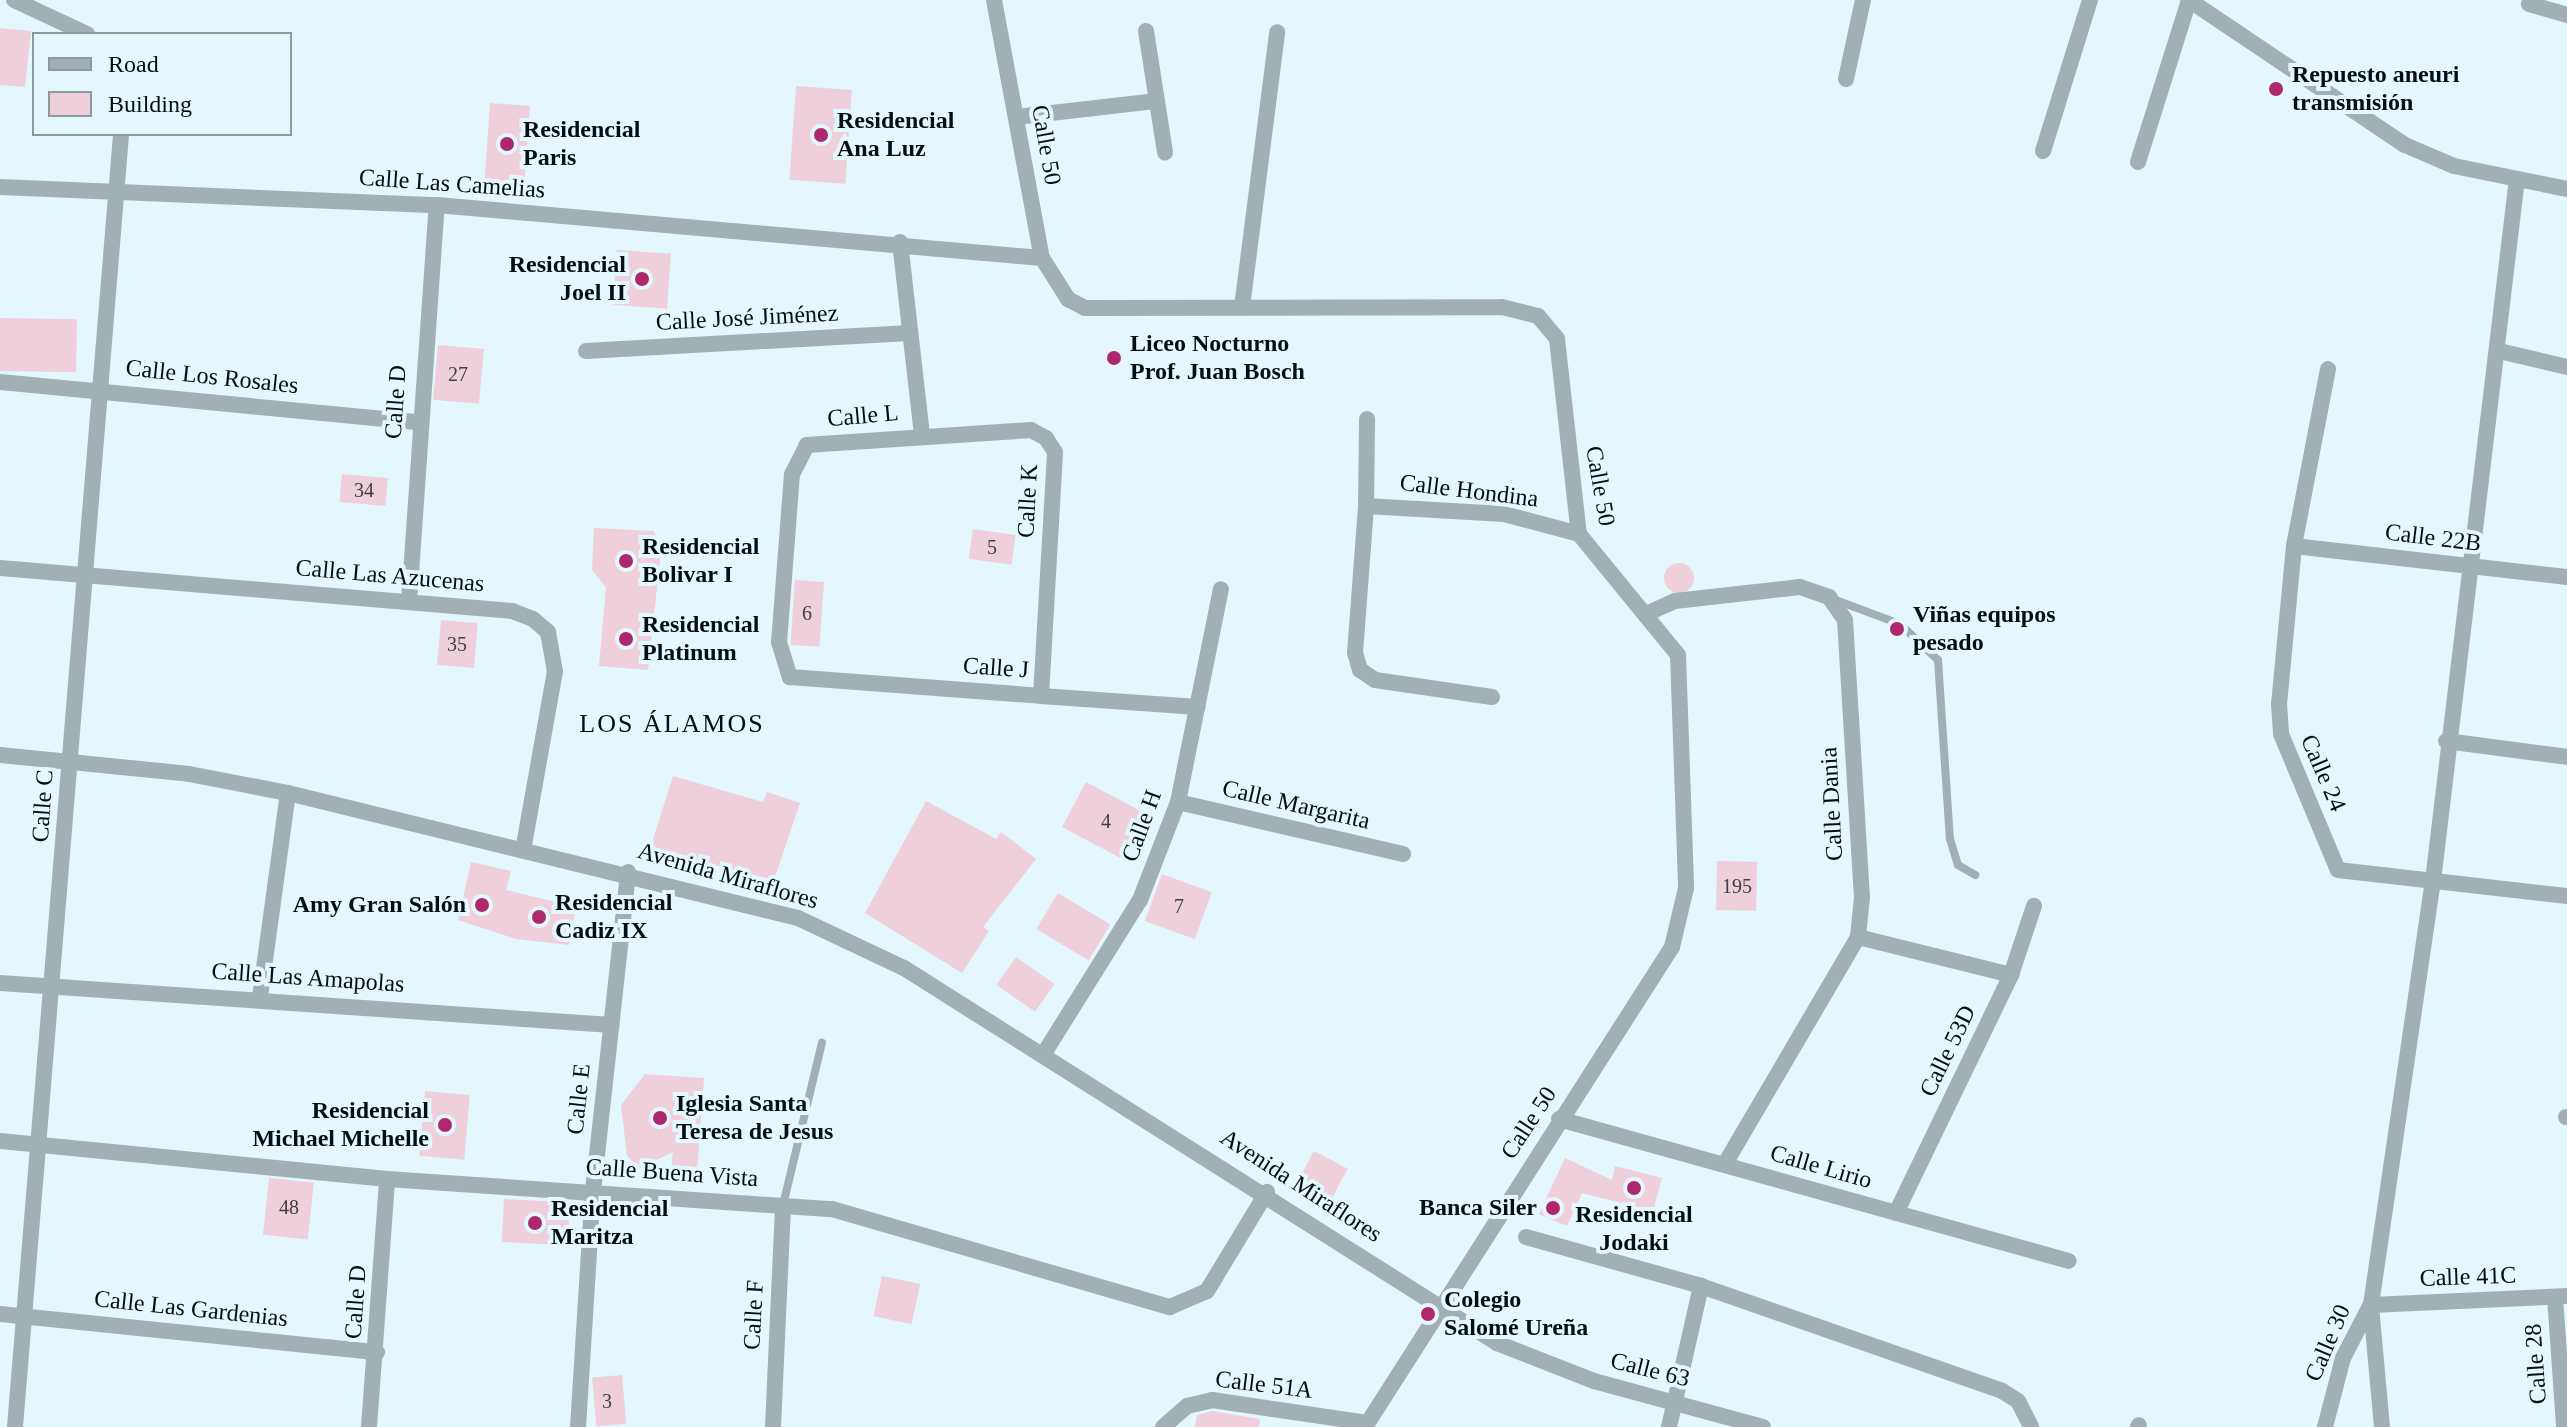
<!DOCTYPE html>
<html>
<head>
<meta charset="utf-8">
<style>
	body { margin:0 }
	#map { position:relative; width:2567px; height:1427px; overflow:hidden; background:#e3f7fd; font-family:Georgia,serif }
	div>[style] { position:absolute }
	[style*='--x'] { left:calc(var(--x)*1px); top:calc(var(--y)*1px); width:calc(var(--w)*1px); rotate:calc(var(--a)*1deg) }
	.building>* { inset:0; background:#eecfda; transform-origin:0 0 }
	.round { border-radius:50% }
	.service>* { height:8px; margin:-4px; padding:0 4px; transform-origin:4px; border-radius:4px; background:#a2b0b4 }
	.minor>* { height:16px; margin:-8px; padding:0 8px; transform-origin:8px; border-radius:8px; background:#a2b0b4 }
	.dots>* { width:22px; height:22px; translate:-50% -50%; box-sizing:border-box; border:4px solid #e3f7fd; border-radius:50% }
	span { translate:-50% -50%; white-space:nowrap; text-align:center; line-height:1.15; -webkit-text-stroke:8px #e3f7fd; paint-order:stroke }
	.number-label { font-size:20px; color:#3e3f44 }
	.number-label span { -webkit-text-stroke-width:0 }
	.poi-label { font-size:24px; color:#040f12; font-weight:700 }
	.left { translate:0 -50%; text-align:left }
	.right { translate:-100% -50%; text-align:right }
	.street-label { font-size:24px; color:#040f12 }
	.neighbourhood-label { font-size:26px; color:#040f12; letter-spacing:2px }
	.legend { position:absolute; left:32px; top:32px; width:260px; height:104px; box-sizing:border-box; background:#e3f7fd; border:2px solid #8a9a9f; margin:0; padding:10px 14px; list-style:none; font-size:24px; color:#040f12 }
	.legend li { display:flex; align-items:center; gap:16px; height:40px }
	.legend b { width:40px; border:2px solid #8a9a9f }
</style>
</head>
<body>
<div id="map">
	<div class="building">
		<div style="clip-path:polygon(0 28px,31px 31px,25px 87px,0 85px)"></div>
		<div style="left:796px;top:86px;width:56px;height:94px;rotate:4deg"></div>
		<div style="left:490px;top:103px;width:40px;height:78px;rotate:4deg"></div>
		<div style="left:617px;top:250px;width:54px;height:55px;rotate:4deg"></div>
		<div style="left:0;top:318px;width:77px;height:53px;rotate:1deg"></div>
		<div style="left:438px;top:345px;width:46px;height:55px;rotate:5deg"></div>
		<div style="left:342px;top:474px;width:46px;height:28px;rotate:5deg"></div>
		<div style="clip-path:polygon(594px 528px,654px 531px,661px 551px,648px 670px,599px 666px,606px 587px,592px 570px)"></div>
		<div style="left:973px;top:529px;width:43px;height:30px;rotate:8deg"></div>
		<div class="round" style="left:1664px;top:563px;width:30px;height:30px"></div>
		<div style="left:795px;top:580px;width:29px;height:65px;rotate:4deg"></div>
		<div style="left:441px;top:620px;width:37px;height:45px;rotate:5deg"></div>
		<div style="clip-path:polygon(673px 776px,763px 802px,767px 792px,800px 803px,774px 880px,650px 849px)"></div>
		<div style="left:1086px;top:782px;width:71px;height:51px;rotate:28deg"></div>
		<div style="clip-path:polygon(926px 801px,996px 839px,1001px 832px,1036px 859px,983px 927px,989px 931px,962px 973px,865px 913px)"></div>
		<div style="left:1717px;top:861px;width:40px;height:49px;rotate:1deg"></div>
		<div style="clip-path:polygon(471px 862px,511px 871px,506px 890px,576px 907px,569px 945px,516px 939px,458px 920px)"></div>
		<div style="left:1162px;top:874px;width:53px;height:50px;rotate:20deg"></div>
		<div style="left:1058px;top:893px;width:61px;height:42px;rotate:31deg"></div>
		<div style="left:1016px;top:957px;width:47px;height:34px;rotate:35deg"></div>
		<div style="clip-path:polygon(645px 1074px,704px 1078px,697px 1171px,671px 1169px,673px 1152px,640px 1168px,627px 1156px,621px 1105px)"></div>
		<div style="left:425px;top:1091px;width:45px;height:65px;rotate:5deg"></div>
		<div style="left:1314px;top:1151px;width:38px;height:32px;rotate:28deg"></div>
		<div style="clip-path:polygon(1565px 1158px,1612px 1180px,1615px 1166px,1662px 1178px,1653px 1211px,1582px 1193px,1567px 1226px,1539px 1214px)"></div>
		<div style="left:269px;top:1178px;width:45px;height:57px;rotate:6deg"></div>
		<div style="left:504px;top:1199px;width:66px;height:43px;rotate:3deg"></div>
		<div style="left:882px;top:1276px;width:39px;height:41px;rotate:12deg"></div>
		<div style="left:622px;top:1375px;width:49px;height:30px;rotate:85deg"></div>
		<div style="clip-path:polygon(1212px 1411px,1260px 1419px,1259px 1427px,1195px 1427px,1197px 1415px)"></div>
	</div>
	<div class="service">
		<div style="--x:1833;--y:599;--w:72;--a:20.5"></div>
		<div style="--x:1900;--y:624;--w:52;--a:43.5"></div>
		<div style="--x:1938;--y:660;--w:179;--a:86.2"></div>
		<div style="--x:1950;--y:839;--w:27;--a:73"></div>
		<div style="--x:1958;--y:865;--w:20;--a:30"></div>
		<div style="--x:783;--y:1205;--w:167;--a:-76.5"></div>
	</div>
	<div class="minor">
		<div style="--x:14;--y:0;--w:81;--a:25"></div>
		<div style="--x:994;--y:0;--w:262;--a:79.5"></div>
		<div style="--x:1042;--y:258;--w:49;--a:57.6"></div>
		<div style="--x:1068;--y:299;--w:19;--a:28"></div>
		<div style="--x:1085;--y:308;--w:417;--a:-0.1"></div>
		<div style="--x:1502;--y:307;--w:37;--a:14"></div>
		<div style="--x:1538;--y:316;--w:30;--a:50"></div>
		<div style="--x:1557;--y:339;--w:196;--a:83.6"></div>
		<div style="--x:1579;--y:534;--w:156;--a:50.7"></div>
		<div style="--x:1678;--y:655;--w:233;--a:88"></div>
		<div style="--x:1686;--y:888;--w:61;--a:103.3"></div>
		<div style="--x:1672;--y:947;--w:570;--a:122.6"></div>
		<div style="--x:2529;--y:4;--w:40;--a:16"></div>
		<div style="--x:1146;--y:31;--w:123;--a:81.1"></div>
		<div style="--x:1846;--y:79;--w:81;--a:-77.9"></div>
		<div style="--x:1016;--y:117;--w:142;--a:-6.5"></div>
		<div style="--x:2043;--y:151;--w:158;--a:-72.7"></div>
		<div style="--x:2138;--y:162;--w:170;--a:-72.5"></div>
		<div style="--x:2189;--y:0;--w:260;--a:33.9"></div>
		<div style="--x:2405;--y:145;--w:53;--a:23.2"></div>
		<div style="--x:2454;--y:166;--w:115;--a:11.5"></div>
		<div style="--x:0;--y:187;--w:437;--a:2.4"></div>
		<div style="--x:437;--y:205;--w:607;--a:5.01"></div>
		<div style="--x:900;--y:242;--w:193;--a:83.5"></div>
		<div style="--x:1242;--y:307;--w:277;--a:-82.7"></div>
		<div style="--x:586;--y:351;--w:324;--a:-3.2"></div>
		<div style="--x:2499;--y:351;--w:70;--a:13.2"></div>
		<div style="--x:2328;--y:369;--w:180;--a:100.9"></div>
		<div style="--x:2294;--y:546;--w:159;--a:95.4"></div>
		<div style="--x:2279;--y:704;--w:30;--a:86"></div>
		<div style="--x:2281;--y:734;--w:147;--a:67.3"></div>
		<div style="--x:2338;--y:870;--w:230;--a:6.5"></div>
		<div style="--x:0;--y:382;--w:420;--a:5.5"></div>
		<div style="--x:1366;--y:506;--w:87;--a:-89.3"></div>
		<div style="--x:2294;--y:546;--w:275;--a:6.5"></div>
		<div style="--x:0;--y:568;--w:514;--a:4.8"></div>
		<div style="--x:512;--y:611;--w:22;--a:21"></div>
		<div style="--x:533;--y:619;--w:20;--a:41"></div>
		<div style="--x:548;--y:632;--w:40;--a:80"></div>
		<div style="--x:555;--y:671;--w:182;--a:100.1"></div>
		<div style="--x:409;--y:602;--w:398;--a:-86"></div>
		<div style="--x:1648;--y:613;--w:30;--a:-24"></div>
		<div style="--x:1675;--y:601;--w:126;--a:-6.4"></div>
		<div style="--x:1800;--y:587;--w:31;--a:19"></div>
		<div style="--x:1829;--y:597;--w:28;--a:55"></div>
		<div style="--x:1845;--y:620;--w:278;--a:86.5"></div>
		<div style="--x:1862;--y:897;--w:40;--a:95.7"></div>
		<div style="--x:1858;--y:937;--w:263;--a:120.4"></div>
		<div style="--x:1041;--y:696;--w:244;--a:-86.7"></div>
		<div style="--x:1055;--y:452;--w:17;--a:-123"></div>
		<div style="--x:1046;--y:438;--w:17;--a:-152"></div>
		<div style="--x:1031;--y:430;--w:225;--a:176.2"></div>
		<div style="--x:807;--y:445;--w:33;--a:117"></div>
		<div style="--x:792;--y:474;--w:169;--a:94.4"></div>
		<div style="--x:779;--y:642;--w:37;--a:73"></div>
		<div style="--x:790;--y:677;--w:252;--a:4.3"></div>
		<div style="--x:1041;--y:696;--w:157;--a:4"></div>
		<div style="--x:1492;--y:697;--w:118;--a:-171.7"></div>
		<div style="--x:1375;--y:680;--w:18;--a:-146"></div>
		<div style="--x:1360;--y:670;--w:18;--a:-106"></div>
		<div style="--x:1355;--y:653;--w:147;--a:-85.7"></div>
		<div style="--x:1366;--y:506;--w:138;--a:3.3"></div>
		<div style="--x:1504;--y:514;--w:78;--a:14.9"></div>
		<div style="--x:2446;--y:741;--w:122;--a:7.5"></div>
		<div style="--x:0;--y:755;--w:190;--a:5.7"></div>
		<div style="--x:189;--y:774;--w:101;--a:10.9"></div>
		<div style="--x:288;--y:793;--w:525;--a:13.77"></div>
		<div style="--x:798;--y:918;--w:117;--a:25.3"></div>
		<div style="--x:904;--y:968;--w:702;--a:32.31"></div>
		<div style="--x:1497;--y:1343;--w:104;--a:21.4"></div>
		<div style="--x:1594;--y:1381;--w:175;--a:15.2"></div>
		<div style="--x:1178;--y:802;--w:231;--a:13"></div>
		<div style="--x:1858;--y:937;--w:158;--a:13.9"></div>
		<div style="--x:0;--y:983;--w:613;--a:3.93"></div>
		<div style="--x:260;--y:997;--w:206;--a:-82.2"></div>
		<div style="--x:1043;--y:1055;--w:183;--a:-58"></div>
		<div style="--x:1140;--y:900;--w:105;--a:-68.8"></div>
		<div style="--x:1178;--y:802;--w:217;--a:-78.6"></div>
		<div style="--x:2566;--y:1117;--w:1;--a:0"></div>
		<div style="--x:1559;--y:1119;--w:529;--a:15.56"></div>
		<div style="--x:0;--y:1141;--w:389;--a:5.6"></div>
		<div style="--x:387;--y:1179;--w:446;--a:3.9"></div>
		<div style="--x:832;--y:1209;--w:352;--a:16.2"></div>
		<div style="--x:1170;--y:1307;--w:40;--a:-23.4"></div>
		<div style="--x:1207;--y:1291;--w:116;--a:-58.8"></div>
		<div style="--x:1896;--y:1213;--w:264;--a:-64.2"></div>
		<div style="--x:2011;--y:975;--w:73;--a:-71.6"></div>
		<div style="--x:1526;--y:1237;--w:182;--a:15.6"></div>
		<div style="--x:1701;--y:1286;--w:319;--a:19.2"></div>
		<div style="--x:2002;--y:1391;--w:19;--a:32"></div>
		<div style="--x:2018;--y:1401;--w:29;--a:63"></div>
		<div style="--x:2555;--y:1297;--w:130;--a:86"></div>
		<div style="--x:2371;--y:1305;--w:196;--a:-2.6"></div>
		<div style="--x:0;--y:1314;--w:379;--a:5.8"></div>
		<div style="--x:15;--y:1427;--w:1297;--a:-85.31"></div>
		<div style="--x:369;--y:1427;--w:249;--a:-85.8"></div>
		<div style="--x:578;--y:1427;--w:236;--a:-86.4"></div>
		<div style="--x:593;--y:1191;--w:321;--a:-83.7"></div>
		<div style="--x:773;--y:1427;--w:222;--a:-87.4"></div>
		<div style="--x:1163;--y:1427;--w:32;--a:-41"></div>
		<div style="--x:1187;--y:1406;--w:26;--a:-13"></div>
		<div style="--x:1212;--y:1400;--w:157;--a:8.4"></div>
		<div style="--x:1669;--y:1427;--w:145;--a:-77.2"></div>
		<div style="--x:2138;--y:1427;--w:2;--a:-63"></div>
		<div style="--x:2325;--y:1427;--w:71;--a:-75.4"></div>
		<div style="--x:2343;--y:1358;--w:59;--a:-62.6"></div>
		<div style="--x:2382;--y:1427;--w:122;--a:-95.2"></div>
		<div style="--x:2371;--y:1305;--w:429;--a:-81.7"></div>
		<div style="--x:2433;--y:881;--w:707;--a:-83.18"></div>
	</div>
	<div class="dots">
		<div style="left:2276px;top:89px;background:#af286d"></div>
		<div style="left:821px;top:135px;background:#af286d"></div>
		<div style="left:507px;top:144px;background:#af286d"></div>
		<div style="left:642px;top:279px;background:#af286d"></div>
		<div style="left:1114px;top:358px;background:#af286d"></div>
		<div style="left:626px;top:561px;background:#af286d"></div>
		<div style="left:1897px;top:629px;background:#af286d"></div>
		<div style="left:626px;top:639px;background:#af286d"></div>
		<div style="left:482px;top:905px;background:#af286d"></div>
		<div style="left:539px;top:917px;background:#af286d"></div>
		<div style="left:660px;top:1118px;background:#af286d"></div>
		<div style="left:445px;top:1125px;background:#af286d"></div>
		<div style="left:1634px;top:1188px;background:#af286d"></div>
		<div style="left:1553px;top:1208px;background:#af286d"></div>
		<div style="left:535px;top:1223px;background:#af286d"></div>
		<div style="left:1428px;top:1314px;background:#af286d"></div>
	</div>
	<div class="number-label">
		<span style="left:458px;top:374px">27</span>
		<span style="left:364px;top:490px">34</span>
		<span style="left:992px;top:547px">5</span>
		<span style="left:807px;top:613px">6</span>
		<span style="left:457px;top:644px">35</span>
		<span style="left:1106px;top:821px">4</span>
		<span style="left:1737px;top:886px">195</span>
		<span style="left:1179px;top:906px">7</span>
		<span style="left:289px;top:1207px">48</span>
		<span style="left:607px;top:1401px">3</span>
	</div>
	<div class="poi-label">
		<span class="left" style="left:2292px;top:89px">Repuesto aneuri<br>transmisión</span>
		<span class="left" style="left:837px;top:135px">Residencial<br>Ana Luz</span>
		<span class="left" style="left:523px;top:144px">Residencial<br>Paris</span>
		<span class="right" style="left:626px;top:279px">Residencial<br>Joel II</span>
		<span class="left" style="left:1130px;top:358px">Liceo Nocturno<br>Prof. Juan Bosch</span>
		<span class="left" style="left:642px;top:561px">Residencial<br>Bolivar I</span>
		<span class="left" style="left:1913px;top:629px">Viñas equipos<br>pesado</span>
		<span class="left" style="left:642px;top:639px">Residencial<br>Platinum</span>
		<span class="left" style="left:555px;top:917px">Residencial<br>Cadiz IX</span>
		<span class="right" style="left:466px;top:905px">Amy Gran Salón</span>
		<span class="left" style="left:676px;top:1118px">Iglesia Santa<br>Teresa de Jesus</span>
		<span class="right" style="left:429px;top:1125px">Residencial<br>Michael Michelle</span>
		<span class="right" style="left:1537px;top:1208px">Banca Siler</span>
		<span class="left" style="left:551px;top:1223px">Residencial<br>Maritza</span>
		<span style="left:1634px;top:1229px">Residencial<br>Jodaki</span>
		<span class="left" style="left:1444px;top:1314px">Colegio<br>Salomé Ureña</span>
	</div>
	<div class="street-label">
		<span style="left:1046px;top:145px;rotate:80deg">Calle 50</span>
		<span style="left:452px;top:184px;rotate:4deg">Calle Las Camelias</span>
		<span style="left:747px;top:318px;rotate:-3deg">Calle José Jiménez</span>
		<span style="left:212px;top:377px;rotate:6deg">Calle Los Rosales</span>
		<span style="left:396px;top:402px;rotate:-86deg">Calle D</span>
		<span style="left:863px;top:416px;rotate:-5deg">Calle L</span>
		<span style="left:1600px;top:486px;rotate:80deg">Calle 50</span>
		<span style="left:1469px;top:491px;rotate:7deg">Calle Hondina</span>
		<span style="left:1028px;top:501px;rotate:-87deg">Calle K</span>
		<span style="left:2433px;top:538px;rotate:7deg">Calle 22B</span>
		<span style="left:390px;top:576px;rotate:5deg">Calle Las Azucenas</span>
		<span style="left:996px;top:668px;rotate:4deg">Calle J</span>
		<span style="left:2323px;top:773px;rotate:67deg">Calle 24</span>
		<span style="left:1832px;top:804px;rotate:-93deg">Calle Dania</span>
		<span style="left:1296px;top:805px;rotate:13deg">Calle Margarita</span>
		<span style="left:43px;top:806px;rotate:-86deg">Calle C</span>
		<span style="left:1142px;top:826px;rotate:-70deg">Calle H</span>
		<span style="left:728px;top:876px;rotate:16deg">Avenida Miraflores</span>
		<span style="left:308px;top:978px;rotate:4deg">Calle Las Amapolas</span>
		<span style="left:1948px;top:1051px;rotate:-64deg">Calle 53D</span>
		<span style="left:579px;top:1099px;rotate:-84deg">Calle E</span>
		<span style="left:1529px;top:1123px;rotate:-57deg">Calle 50</span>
		<span style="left:1821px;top:1167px;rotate:16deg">Calle Lirio</span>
		<span style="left:672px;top:1173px;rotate:4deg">Calle Buena Vista</span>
		<span style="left:1301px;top:1186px;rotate:33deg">Avenida Miraflores</span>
		<span style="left:2468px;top:1277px;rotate:-2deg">Calle 41C</span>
		<span style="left:356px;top:1302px;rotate:-86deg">Calle D</span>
		<span style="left:191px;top:1309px;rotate:6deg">Calle Las Gardenias</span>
		<span style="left:754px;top:1315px;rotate:-87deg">Calle F</span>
		<span style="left:2328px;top:1343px;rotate:-67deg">Calle 30</span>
		<span style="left:2536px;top:1364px;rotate:-94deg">Calle 28</span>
		<span style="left:1650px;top:1370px;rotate:14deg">Calle 63</span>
		<span style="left:1264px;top:1385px;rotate:7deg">Calle 51A</span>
	</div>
	<div class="neighbourhood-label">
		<span style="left:672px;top:724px">LOS ÁLAMOS</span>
	</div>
	<ul class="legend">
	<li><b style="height:10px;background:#a2b0b4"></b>Road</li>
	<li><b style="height:22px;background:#eecfda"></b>Building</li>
	</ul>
</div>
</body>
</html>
